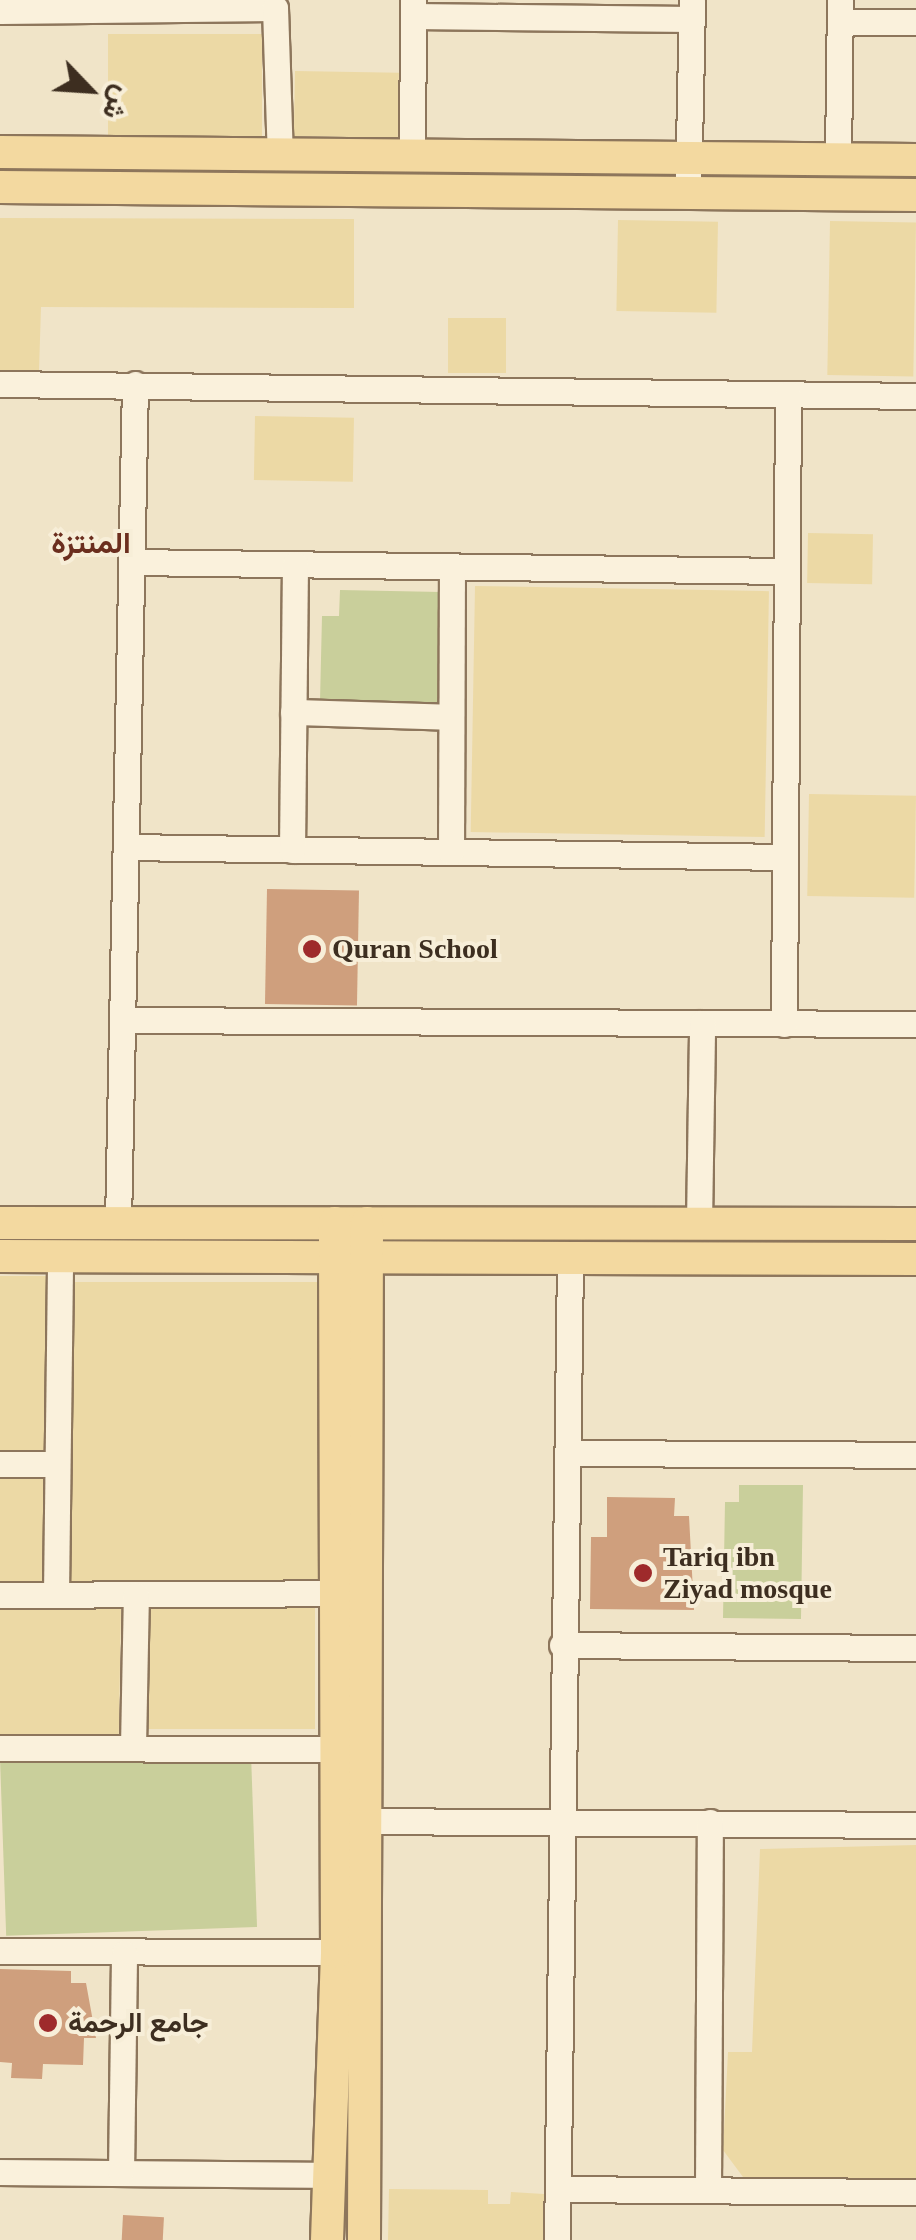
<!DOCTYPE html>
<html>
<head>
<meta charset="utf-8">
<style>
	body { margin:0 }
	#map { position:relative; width:916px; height:2240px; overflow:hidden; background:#f0e4c8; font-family:"Times New Roman",Vazirmatn,serif }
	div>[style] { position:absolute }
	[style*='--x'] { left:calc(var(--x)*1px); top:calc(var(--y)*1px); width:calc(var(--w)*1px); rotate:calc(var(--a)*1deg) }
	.green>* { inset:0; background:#c9cf9b; transform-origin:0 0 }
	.sand>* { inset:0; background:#ecd9a5; transform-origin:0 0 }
	.building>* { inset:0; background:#cf9f7d; transform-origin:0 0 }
	.roads { filter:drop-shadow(2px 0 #8d765c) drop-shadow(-2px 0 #8d765c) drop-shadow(0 2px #8d765c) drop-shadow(0 -2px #8d765c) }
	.minor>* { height:25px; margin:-12.5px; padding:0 12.5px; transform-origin:12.5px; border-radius:12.5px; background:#faf1dc }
	.major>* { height:32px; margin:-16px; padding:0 16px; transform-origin:16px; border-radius:16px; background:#f3d9a0 }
	.dots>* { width:28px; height:28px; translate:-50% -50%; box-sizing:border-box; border:5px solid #f7eed8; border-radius:50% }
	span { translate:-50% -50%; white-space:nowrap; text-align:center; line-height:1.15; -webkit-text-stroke:8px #f7eed8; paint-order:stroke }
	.poi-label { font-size:28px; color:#3d2e20; font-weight:700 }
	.left { translate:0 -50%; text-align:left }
	.neighbourhood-label { font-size:30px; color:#6b2e1e; font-weight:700 }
	.north { position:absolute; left:40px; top:40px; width:100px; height:100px; -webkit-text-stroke:8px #f7eed8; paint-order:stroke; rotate:115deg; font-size:28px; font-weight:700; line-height:40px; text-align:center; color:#3d2e20 }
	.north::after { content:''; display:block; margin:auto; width:35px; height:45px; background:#3d2e20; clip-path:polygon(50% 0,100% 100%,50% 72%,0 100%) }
</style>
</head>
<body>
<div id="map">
	<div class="green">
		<div style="clip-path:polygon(340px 590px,441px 592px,438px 703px,320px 701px,322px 616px,339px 616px)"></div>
		<div style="clip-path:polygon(739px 1485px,803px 1485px,801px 1619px,723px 1618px,725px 1502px,739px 1502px)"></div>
		<div style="left:251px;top:1754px;width:173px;height:251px;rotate:88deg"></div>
	</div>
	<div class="sand">
		<div style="left:108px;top:34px;width:154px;height:103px"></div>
		<div style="left:295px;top:71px;width:104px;height:65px;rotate:1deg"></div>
		<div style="clip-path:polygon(0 218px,354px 219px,354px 308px,41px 307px,39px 371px,0 371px)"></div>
		<div style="left:618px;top:220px;width:100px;height:91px;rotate:1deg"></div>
		<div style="left:830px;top:221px;width:86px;height:154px;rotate:1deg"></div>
		<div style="left:506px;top:318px;width:55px;height:58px;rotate:90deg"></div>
		<div style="left:255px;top:416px;width:99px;height:64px;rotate:1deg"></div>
		<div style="left:808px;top:533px;width:65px;height:50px;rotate:1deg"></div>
		<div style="left:475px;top:586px;width:294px;height:246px;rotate:1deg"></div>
		<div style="left:809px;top:794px;width:107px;height:102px;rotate:1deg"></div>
		<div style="left:0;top:1276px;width:49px;height:176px"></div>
		<div style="left:318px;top:1282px;width:303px;height:248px;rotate:90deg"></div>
		<div style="left:0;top:1474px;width:46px;height:109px"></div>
		<div style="left:142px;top:1603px;width:173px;height:126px"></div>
		<div style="left:0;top:1607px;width:121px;height:127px;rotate:1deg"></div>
		<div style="clip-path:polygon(916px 1845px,916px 2180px,746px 2181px,723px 2150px,728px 2052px,752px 2052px,760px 1849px)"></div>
		<div style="clip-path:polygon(389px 2189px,488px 2190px,488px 2204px,510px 2204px,511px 2192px,544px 2194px,544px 2240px,388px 2240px)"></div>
	</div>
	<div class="building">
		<div style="left:267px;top:889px;width:92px;height:115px;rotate:1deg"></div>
		<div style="clip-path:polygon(607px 1497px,675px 1498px,674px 1516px,689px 1516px,694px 1610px,590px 1609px,591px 1537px,607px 1537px)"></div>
		<div style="clip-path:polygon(0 1969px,71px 1971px,71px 1983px,86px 1983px,96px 2038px,84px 2038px,83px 2065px,43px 2064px,42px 2079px,11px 2078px,12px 2063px,0 2062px)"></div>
		<div style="left:123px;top:2215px;width:41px;height:25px;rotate:3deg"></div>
	</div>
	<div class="roads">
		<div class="minor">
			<div style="--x:0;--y:11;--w:275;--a:-0.6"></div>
			<div style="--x:275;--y:8;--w:147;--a:88.1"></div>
			<div style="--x:413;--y:16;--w:278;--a:0.6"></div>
			<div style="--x:840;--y:22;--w:76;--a:0"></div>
			<div style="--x:412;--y:156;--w:156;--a:-89.6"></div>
			<div style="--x:838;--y:159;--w:159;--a:-89.3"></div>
			<div style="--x:688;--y:193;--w:193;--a:-88.8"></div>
			<div style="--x:0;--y:384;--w:916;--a:0.75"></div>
			<div style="--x:131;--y:562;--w:656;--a:0.79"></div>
			<div style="--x:293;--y:712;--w:158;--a:1.8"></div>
			<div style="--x:126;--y:847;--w:659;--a:0.87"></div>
			<div style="--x:292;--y:850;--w:286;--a:-89.4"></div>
			<div style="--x:451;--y:852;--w:286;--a:-89.8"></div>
			<div style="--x:122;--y:1020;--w:794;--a:0.29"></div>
			<div style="--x:784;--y:1024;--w:630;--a:-89.64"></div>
			<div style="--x:118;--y:1223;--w:839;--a:-88.84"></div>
			<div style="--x:699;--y:1223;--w:200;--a:-89.1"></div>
			<div style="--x:567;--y:1453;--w:349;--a:0.3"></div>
			<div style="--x:0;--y:1464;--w:57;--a:0"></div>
			<div style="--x:56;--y:1594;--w:338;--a:-89.3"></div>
			<div style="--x:0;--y:1595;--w:332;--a:-0.3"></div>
			<div style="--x:562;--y:1645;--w:354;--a:0.5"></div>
			<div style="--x:133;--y:1747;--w:152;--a:-88.9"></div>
			<div style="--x:0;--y:1748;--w:338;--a:0.2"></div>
			<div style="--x:365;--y:1821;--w:551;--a:0.42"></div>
			<div style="--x:0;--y:1951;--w:337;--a:0.2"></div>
			<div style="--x:0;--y:2172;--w:327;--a:0.5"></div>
			<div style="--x:121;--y:2172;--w:219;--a:-89.2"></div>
			<div style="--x:708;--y:2187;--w:365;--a:-89.7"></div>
			<div style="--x:558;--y:2189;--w:358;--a:0.5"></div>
			<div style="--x:557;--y:2240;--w:982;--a:-89.24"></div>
		</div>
		<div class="major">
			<div style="--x:0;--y:152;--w:916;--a:0.5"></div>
			<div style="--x:0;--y:187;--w:916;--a:0.5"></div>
			<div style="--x:0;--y:1223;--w:916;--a:0.06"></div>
			<div style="--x:0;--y:1256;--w:916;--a:0.19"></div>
			<div style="--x:327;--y:2240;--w:288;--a:-88"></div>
			<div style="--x:337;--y:1952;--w:729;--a:-90.16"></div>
			<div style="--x:364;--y:2240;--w:1017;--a:-89.83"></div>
		</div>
	</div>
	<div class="dots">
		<div style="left:312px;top:949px;background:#9e2a2b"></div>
		<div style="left:643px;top:1573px;background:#9e2a2b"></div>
		<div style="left:48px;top:2023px;background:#9e2a2b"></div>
	</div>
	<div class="poi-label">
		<span class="left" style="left:332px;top:949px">Quran School</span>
		<span class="left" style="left:663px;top:1573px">Tariq ibn<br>Ziyad mosque</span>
		<span class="left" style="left:68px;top:2023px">جامع الرحمة</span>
	</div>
	<div class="neighbourhood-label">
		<span style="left:91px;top:543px">المنتزة</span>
	</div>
	<div class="north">ش</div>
</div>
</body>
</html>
